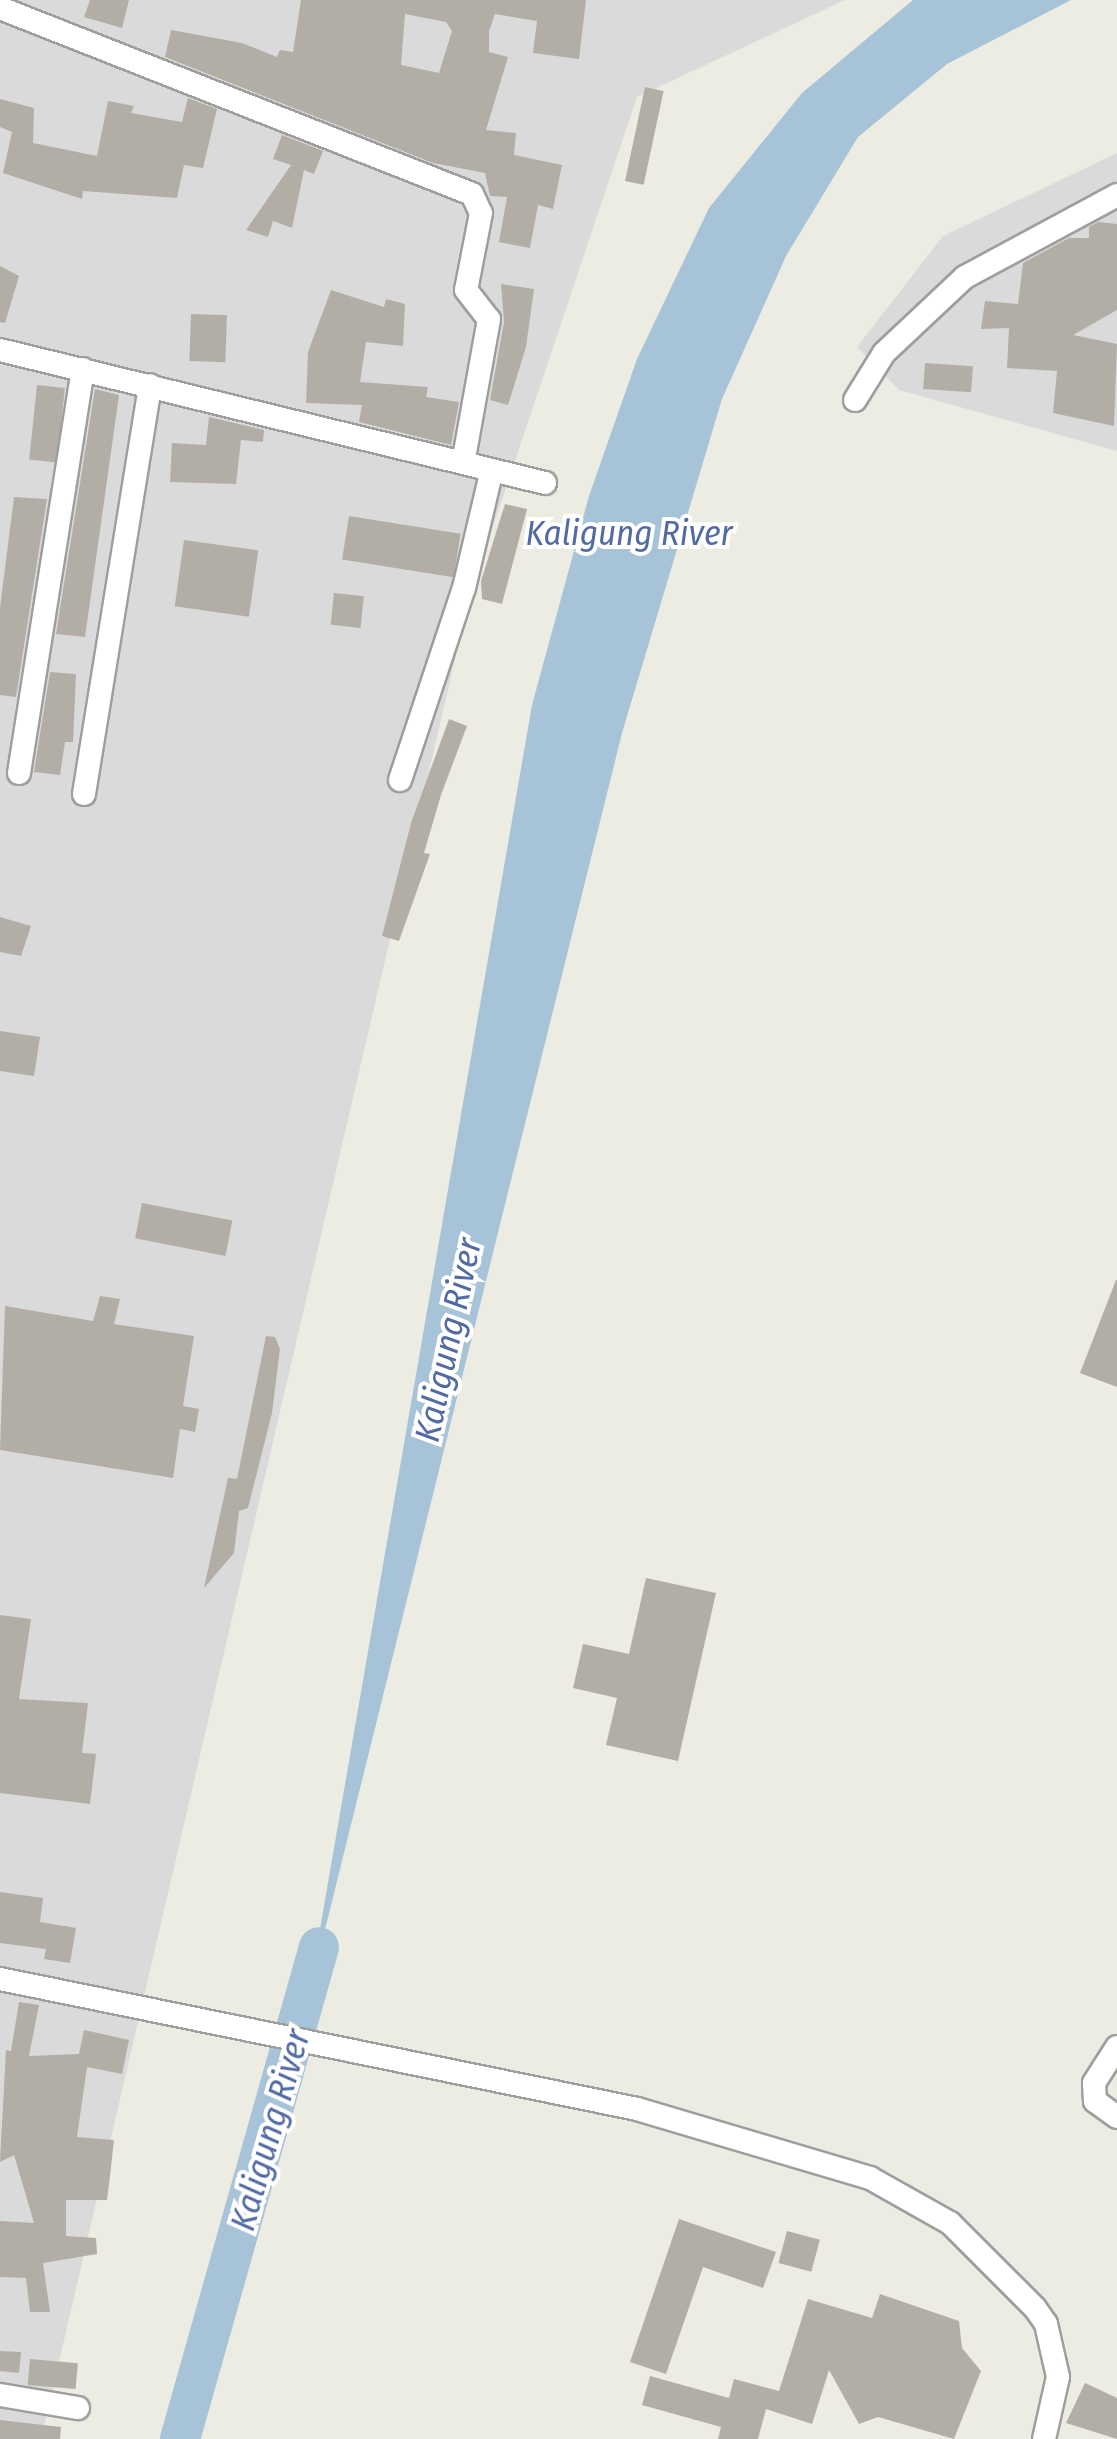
<!DOCTYPE html>
<html>
<head>
<meta charset="utf-8">
<style>
	body { margin:0 }
	#map { position:relative; width:1117px; height:2439px; overflow:hidden; background:#edece3; font-family:"Fira Sans Condensed",sans-serif }
	div>[style] { position:absolute }
	[style*='--x'] { left:calc(var(--x)*1px); top:calc(var(--y)*1px); width:calc(var(--w)*1px); rotate:calc(var(--a)*1deg) }
	.residential>* { inset:0; background:#dbdada }
	.water>* { inset:0; background:#a7c3d7 }
	.river>* { height:40px; margin:-20px; padding:0 20px; transform-origin:20px; border-radius:20px; background:#a7c3d7 }
	.building>* { inset:0; background:#b2aea6; transform-origin:0 0 }
	.roads { filter:drop-shadow(2px 0 #9e9e9e) drop-shadow(-2px 0 #9e9e9e) drop-shadow(0 2px #9e9e9e) drop-shadow(0 -2px #9e9e9e) }
	.minor>* { height:22px; margin:-11px; padding:0 11px; transform-origin:11px; border-radius:11px; background:#fff }
	span { translate:-50% -50%; white-space:nowrap; text-align:center; line-height:1.15; -webkit-text-stroke:8px #fff; paint-order:stroke }
	.water-label { font-size:35px; color:#526ba3; font-style:italic }
</style>
</head>
<body>
<div id="map">
	<div class="residential">
		<div style="clip-path:polygon(0 0,845px 0,637px 97px,470px 595px,41px 2439px,0 2439px)"></div>
		<div style="clip-path:polygon(1117px 153px,1117px 451px,899px 390px,857px 347px,943px 236px)"></div>
	</div>
	<div class="water">
		<div style="clip-path:polygon(913px 0,1071px 0,947px 64px,858px 137px,786px 256px,722px 399px,622px 733px,308px 1998px,532px 705px,589px 496px,637px 359px,709px 208px,802px 93px)"></div>
	</div>
	<div class="river">
		<div style="--x:180;--y:2439;--w:511;--a:-74.22"></div>
	</div>
	<div class="building">
		<div style="clip-path:polygon(90px 0,129px 0,122px 28px,84px 17px)"></div>
		<div style="clip-path:polygon(evenodd,301px 0,586px 0,579px 59px,533px 53px,537px 21px,495px 14px,489px 31px,489px 52px,508px 57px,486px 130px,516px 133px,514px 155px,562px 165px,553px 209px,538px 205px,530px 248px,499px 242px,507px 197px,490px 196px,485px 173px,433px 163px,165px 57px,171px 30px,242px 43px,277px 57px,280px 50px,293px 52px,301px 0,405px 14px,446px 22px,452px 31px,439px 73px,401px 65px,405px 14px)"></div>
		<div style="left:645px;top:87px;width:19px;height:96px;rotate:12deg"></div>
		<div style="clip-path:polygon(188px 98px,217px 109px,203px 168px,184px 165px,177px 198px,83px 191px,82px 199px,3px 173px,12px 132px,0 127px,0 99px,34px 108px,33px 143px,97px 156px,108px 101px,134px 106px,131px 113px,182px 122px)"></div>
		<div style="clip-path:polygon(282px 135px,323px 151px,314px 174px,304px 170px,292px 228px,273px 221px,268px 237px,246px 230px,291px 165px,273px 159px)"></div>
		<div style="clip-path:polygon(1098px 222px,1117px 224px,1117px 310px,1073px 335px,1117px 344px,1114px 426px,1053px 413px,1057px 371px,1007px 368px,1009px 328px,981px 329px,985px 301px,1018px 304px,1023px 263px,1069px 238px,1089px 238px,1089px 227px)"></div>
		<div style="clip-path:polygon(0 266px,19px 276px,5px 323px,0 322px)"></div>
		<div style="clip-path:polygon(501px 284px,534px 289px,526px 347px,508px 405px,490px 400px,504px 322px)"></div>
		<div style="clip-path:polygon(331px 290px,384px 307px,386px 299px,405px 304px,403px 346px,366px 342px,360px 382px,428px 387px,426px 397px,459px 402px,451px 445px,359px 422px,362px 405px,306px 403px,308px 352px)"></div>
		<div style="left:191px;top:314px;width:36px;height:47px;rotate:2deg"></div>
		<div style="left:925px;top:363px;width:48px;height:26px;rotate:4deg"></div>
		<div style="left:37px;top:385px;width:28px;height:75px;rotate:6deg"></div>
		<div style="clip-path:polygon(95px 389px,119px 395px,85px 637px,56px 634px)"></div>
		<div style="clip-path:polygon(209px 417px,264px 430px,263px 442px,241px 440px,236px 484px,170px 482px,172px 443px,206px 445px)"></div>
		<div style="clip-path:polygon(14px 497px,47px 499px,16px 697px,0 695px,0 608px)"></div>
		<div style="clip-path:polygon(505px 504px,527px 509px,502px 604px,482px 599px,481px 581px)"></div>
		<div style="left:349px;top:516px;width:113px;height:44px;rotate:9deg"></div>
		<div style="left:184px;top:540px;width:75px;height:67px;rotate:8deg"></div>
		<div style="left:334px;top:593px;width:30px;height:32px;rotate:6deg"></div>
		<div style="clip-path:polygon(50px 672px,76px 674px,73px 742px,65px 742px,60px 775px,34px 772px)"></div>
		<div style="clip-path:polygon(449px 719px,467px 726px,441px 795px,424px 853px,430px 854px,399px 941px,382px 936px,411px 823px)"></div>
		<div style="clip-path:polygon(0 917px,31px 926px,21px 956px,0 952px)"></div>
		<div style="clip-path:polygon(0 1031px,40px 1037px,34px 1076px,0 1071px)"></div>
		<div style="left:142px;top:1203px;width:92px;height:36px;rotate:11deg"></div>
		<div style="clip-path:polygon(1116px 1280px,1117px 1280px,1117px 1387px,1080px 1373px)"></div>
		<div style="clip-path:polygon(100px 1296px,120px 1299px,114px 1324px,194px 1336px,183px 1406px,199px 1409px,195px 1432px,180px 1429px,173px 1478px,0 1450px,5px 1306px,93px 1321px)"></div>
		<div style="clip-path:polygon(266px 1336px,275px 1337px,280px 1349px,272px 1413px,248px 1508px,239px 1511px,234px 1553px,204px 1588px,228px 1478px,237px 1479px)"></div>
		<div style="clip-path:polygon(646px 1578px,716px 1593px,678px 1761px,606px 1745px,617px 1698px,573px 1688px,583px 1644px,629px 1654px)"></div>
		<div style="clip-path:polygon(0 1615px,31px 1619px,19px 1699px,88px 1703px,82px 1753px,96px 1754px,90px 1804px,0 1793px)"></div>
		<div style="clip-path:polygon(0 1892px,43px 1898px,40px 1922px,76px 1928px,70px 1963px,44px 1959px,46px 1949px,0 1943px)"></div>
		<div style="clip-path:polygon(19px 2002px,39px 2005px,29px 2056px,79px 2054px,84px 2030px,129px 2040px,122px 2074px,87px 2067px,77px 2137px,114px 2140px,110px 2176px,107px 2200px,66px 2200px,66px 2236px,96px 2238px,97px 2254px,43px 2263px,50px 2312px,30px 2312px,26px 2278px,0 2277px,0 2221px,34px 2223px,14px 2155px,0 2162px,6px 2050px,11px 2051px)"></div>
		<div style="clip-path:polygon(679px 2219px,776px 2252px,763px 2288px,703px 2267px,666px 2374px,630px 2362px)"></div>
		<div style="left:787px;top:2231px;width:34px;height:33px;rotate:15deg"></div>
		<div style="clip-path:polygon(880px 2294px,959px 2321px,962px 2348px,981px 2371px,954px 2439px,878px 2417px,859px 2424px,829px 2370px,812px 2424px,766px 2409px,758px 2439px,718px 2439px,721px 2427px,642px 2405px,650px 2376px,729px 2398px,734px 2379px,779px 2391px,808px 2299px,872px 2318px)"></div>
		<div style="clip-path:polygon(0 2351px,21px 2352px,19px 2373px,0 2371px)"></div>
		<div style="left:30px;top:2359px;width:48px;height:26px;rotate:5deg"></div>
		<div style="clip-path:polygon(1085px 2383px,1117px 2398px,1117px 2439px,1066px 2423px)"></div>
		<div style="clip-path:polygon(0 2420px,61px 2427px,60px 2439px,0 2439px)"></div>
	</div>
	<div class="roads">
		<div class="minor">
			<div style="--x:0;--y:8;--w:507;--a:21.51"></div>
			<div style="--x:472;--y:194;--w:21;--a:65"></div>
			<div style="--x:481;--y:213;--w:78;--a:101"></div>
			<div style="--x:466;--y:290;--w:37;--a:52"></div>
			<div style="--x:489;--y:319;--w:146;--a:100.2"></div>
			<div style="--x:0;--y:350;--w:561;--a:13.71"></div>
			<div style="--x:855;--y:400;--w:55;--a:-58.3"></div>
			<div style="--x:884;--y:353;--w:111;--a:-43.2"></div>
			<div style="--x:965;--y:277;--w:173;--a:-28.3"></div>
			<div style="--x:19;--y:773;--w:409;--a:-81"></div>
			<div style="--x:400;--y:780;--w:202;--a:-71.6"></div>
			<div style="--x:464;--y:588;--w:121;--a:-76.7"></div>
			<div style="--x:84;--y:794;--w:414;--a:-80.8"></div>
			<div style="--x:0;--y:1979;--w:650;--a:11.53"></div>
			<div style="--x:637;--y:2109;--w:243;--a:16.5"></div>
			<div style="--x:870;--y:2178;--w:92;--a:29.4"></div>
			<div style="--x:950;--y:2223;--w:120;--a:45"></div>
			<div style="--x:1035;--y:2308;--w:19;--a:55"></div>
			<div style="--x:1046;--y:2324;--w:54;--a:77.2"></div>
			<div style="--x:1058;--y:2377;--w:64;--a:102.7"></div>
			<div style="--x:1117;--y:2047;--w:43;--a:122.6"></div>
			<div style="--x:1094;--y:2083;--w:18;--a:87"></div>
			<div style="--x:1095;--y:2101;--w:27;--a:36"></div>
			<div style="--x:0;--y:2395;--w:79;--a:9.5"></div>
		</div>
	</div>
	<div class="water-label">
		<span style="left:629px;top:533px">Kaligung River</span>
		<span style="left:448px;top:1340px;rotate:-78deg">Kaligung River</span>
		<span style="left:270px;top:2130px;rotate:-74deg">Kaligung River</span>
	</div>
</div>
</body>
</html>
